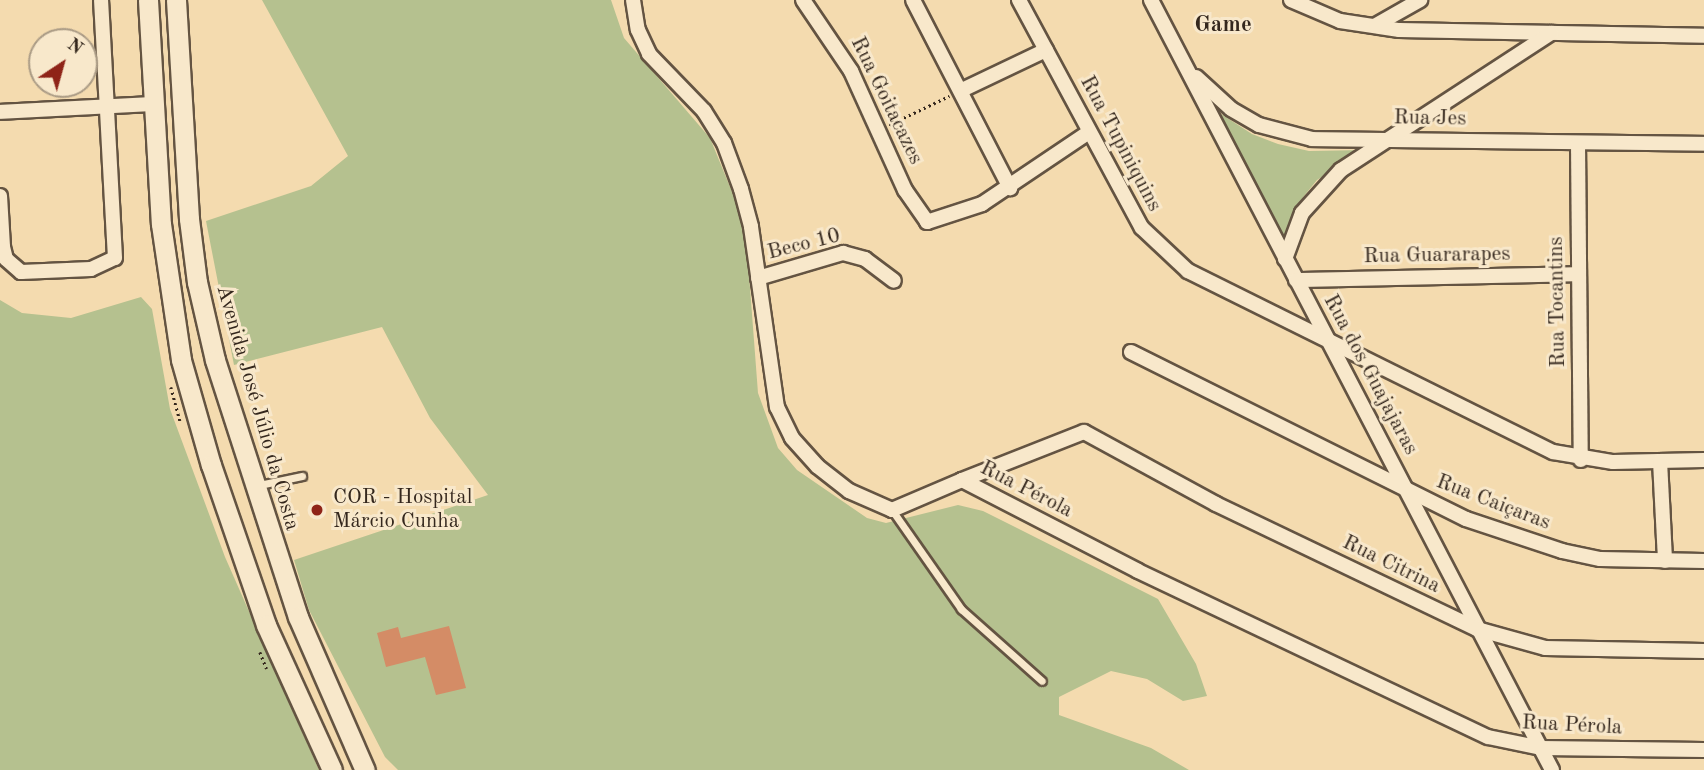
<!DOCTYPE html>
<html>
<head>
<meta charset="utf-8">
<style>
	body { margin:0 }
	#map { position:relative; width:1704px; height:770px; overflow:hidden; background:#f4dbaf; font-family:"Old Standard TT",serif }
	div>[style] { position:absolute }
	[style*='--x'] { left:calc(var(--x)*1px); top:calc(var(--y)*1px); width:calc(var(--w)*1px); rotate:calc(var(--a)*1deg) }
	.green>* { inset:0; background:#b5c18f }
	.building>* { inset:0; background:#d48c66 }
	.path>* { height:2.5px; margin-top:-1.25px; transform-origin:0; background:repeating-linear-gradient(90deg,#34271d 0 2px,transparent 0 5.5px) }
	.roads { filter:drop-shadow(2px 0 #645442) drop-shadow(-2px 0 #645442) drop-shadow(0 2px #645442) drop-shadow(0 -2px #645442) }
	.lane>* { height:7px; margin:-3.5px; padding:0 3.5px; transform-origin:3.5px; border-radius:3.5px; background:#f8e8cb }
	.street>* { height:14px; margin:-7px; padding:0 7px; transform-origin:7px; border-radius:7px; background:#f8e8cb }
	.secondary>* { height:19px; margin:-9.5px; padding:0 9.5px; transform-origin:9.5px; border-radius:9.5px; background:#f8e8cb }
	.dots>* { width:19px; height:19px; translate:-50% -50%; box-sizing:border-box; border:4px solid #f8e8cb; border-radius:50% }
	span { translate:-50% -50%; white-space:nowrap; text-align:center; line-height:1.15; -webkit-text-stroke:6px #f8e8cb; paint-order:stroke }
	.street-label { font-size:21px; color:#34271d }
	.poi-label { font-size:21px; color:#34271d }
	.left { translate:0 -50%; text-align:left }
	.neighbourhood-label { font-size:23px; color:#34271d; font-weight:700 }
	.north { position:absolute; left:28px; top:28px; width:70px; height:70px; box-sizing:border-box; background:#f8e8cb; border:2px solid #aa9b85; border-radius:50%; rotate:36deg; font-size:19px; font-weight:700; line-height:28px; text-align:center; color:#34271d }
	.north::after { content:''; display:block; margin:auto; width:24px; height:32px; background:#8f2418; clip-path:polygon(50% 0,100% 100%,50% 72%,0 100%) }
</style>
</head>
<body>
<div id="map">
	<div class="green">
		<div style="clip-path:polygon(262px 0,611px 0,624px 38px,710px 138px,737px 204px,746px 235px,758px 393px,778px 448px,797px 470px,867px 518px,886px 523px,958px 505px,983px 511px,1158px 599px,1196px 664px,1207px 696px,1183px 701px,1147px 679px,1111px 671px,1059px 697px,1059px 715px,1151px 748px,1189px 770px,398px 770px,385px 757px,309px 610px,294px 560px,488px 495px,430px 418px,382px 327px,234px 365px,206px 221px,311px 186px,348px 156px)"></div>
		<div style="clip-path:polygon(1218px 112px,1252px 134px,1278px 144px,1309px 151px,1365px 150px,1317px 180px,1304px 196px,1294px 210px,1286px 240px)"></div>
		<div style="clip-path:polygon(141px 297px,152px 309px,170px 409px,225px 557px,319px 770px,0 770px,0 300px,22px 313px,71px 318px)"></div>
	</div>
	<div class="building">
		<div style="clip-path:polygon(449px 626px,466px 688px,436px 695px,425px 657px,386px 667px,377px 633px,398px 627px,401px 638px)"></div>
	</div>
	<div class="path">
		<div style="--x:889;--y:125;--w:67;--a:-25.8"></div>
		<div style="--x:171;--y:387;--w:35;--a:75"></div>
		<div style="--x:260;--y:652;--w:18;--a:68"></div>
	</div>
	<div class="roads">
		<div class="lane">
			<div style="--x:259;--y:485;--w:44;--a:-11.8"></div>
			<div style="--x:892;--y:510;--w:121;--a:55.1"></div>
			<div style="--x:961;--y:609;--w:108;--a:41.6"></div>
		</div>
		<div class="street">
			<div style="--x:633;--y:0;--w:30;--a:81"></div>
			<div style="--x:638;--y:30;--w:26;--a:65"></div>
			<div style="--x:649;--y:54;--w:79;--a:46"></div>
			<div style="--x:704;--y:111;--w:38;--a:58"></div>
			<div style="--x:724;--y:143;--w:49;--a:69.7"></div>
			<div style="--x:741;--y:189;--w:39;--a:75"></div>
			<div style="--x:751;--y:227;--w:182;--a:81.8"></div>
			<div style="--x:777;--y:407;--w:34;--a:64"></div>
			<div style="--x:792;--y:438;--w:38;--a:48"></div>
			<div style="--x:817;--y:466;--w:41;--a:38"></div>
			<div style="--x:849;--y:491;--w:47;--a:23.8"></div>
			<div style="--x:892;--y:510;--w:76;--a:-23.2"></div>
			<div style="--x:962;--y:480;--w:198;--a:27.3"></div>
			<div style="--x:1138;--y:571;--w:387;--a:25.4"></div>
			<div style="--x:1488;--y:737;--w:54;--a:11.7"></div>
			<div style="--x:1541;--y:748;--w:163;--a:0.7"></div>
			<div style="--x:803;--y:0;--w:86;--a:55.9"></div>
			<div style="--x:851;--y:71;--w:131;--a:65.6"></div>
			<div style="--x:905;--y:190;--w:39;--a:55"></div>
			<div style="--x:927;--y:222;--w:58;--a:-18.1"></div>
			<div style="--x:982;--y:204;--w:129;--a:-33.9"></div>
			<div style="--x:913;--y:0;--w:212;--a:62.7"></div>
			<div style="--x:1019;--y:0;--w:259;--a:61.7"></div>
			<div style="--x:1142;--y:228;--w:63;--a:43.1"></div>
			<div style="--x:1188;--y:271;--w:407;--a:26.4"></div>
			<div style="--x:1553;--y:452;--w:61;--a:9.5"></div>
			<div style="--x:1613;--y:462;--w:91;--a:-1.3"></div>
			<div style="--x:1151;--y:0;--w:868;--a:62.49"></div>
			<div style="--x:1291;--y:0;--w:53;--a:23.2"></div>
			<div style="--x:1340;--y:21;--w:60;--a:8.7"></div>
			<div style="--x:1399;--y:30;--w:305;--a:1.1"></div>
			<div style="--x:1376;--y:25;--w:51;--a:-29.6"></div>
			<div style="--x:1196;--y:77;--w:47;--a:42.4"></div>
			<div style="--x:1231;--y:109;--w:32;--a:30"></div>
			<div style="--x:1259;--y:125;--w:55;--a:14.8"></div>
			<div style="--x:1312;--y:139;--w:392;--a:0.7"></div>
			<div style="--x:962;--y:90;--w:93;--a:-25.5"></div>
			<div style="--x:0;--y:112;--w:155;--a:-3"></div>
			<div style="--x:1578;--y:143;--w:317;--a:89.5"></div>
			<div style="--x:0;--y:196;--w:51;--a:86.6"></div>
			<div style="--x:3;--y:247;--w:12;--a:76"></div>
			<div style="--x:6;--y:259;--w:20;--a:41"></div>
			<div style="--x:21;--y:272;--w:70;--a:-2.5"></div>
			<div style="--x:91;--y:269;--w:26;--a:-25"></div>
			<div style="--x:115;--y:258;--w:258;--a:-93.1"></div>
			<div style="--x:1285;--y:259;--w:49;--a:-69.7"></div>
			<div style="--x:1302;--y:213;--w:58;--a:-47.8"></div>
			<div style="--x:1341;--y:170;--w:251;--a:-33.1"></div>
			<div style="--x:758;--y:278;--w:89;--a:-16.4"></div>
			<div style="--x:843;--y:253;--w:23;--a:15"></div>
			<div style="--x:865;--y:259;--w:36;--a:37"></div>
			<div style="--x:1296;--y:280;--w:283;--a:-1.2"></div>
			<div style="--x:1131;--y:352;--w:374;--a:26.5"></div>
			<div style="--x:1466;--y:519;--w:101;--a:18.4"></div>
			<div style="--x:1562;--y:551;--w:39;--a:12"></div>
			<div style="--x:1600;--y:559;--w:104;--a:1.1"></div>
			<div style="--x:1660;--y:461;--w:100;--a:87.1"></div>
			<div style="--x:962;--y:480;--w:131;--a:-21.5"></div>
			<div style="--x:1084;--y:432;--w:150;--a:28.6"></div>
			<div style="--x:1216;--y:504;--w:289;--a:25.6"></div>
			<div style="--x:1477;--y:629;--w:71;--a:15.6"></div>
			<div style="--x:1545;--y:648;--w:159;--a:1.1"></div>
		</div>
		<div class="secondary">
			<div style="--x:148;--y:0;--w:224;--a:86.7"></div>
			<div style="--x:161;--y:224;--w:137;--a:81.6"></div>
			<div style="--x:181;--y:360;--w:109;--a:74.1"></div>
			<div style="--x:211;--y:465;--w:169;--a:71"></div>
			<div style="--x:266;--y:625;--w:159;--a:65.5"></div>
			<div style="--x:176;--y:0;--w:219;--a:86.6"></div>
			<div style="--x:189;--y:219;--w:64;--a:82.8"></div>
			<div style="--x:197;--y:282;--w:80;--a:77"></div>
			<div style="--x:215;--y:360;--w:270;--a:72.1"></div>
			<div style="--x:298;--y:617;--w:167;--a:66.4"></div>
		</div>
	</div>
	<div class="dots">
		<div style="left:317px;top:510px;background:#8f2418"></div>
	</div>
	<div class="street-label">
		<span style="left:886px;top:101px;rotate:64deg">Rua Goitacazes</span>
		<span style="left:1430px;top:119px;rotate:1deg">Rua Jes</span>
		<span style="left:1120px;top:144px;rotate:62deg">Rua Tupiniquins</span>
		<span style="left:804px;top:245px;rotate:-14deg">Beco 10</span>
		<span style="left:1437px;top:256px;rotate:-1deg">Rua Guararapes</span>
		<span style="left:1558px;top:302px;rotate:-91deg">Rua Tocantins</span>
		<span style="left:1370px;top:375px;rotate:62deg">Rua dos Guajajaras</span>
		<span style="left:257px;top:408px;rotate:74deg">Avenida José Júlio da Costa</span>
		<span style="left:1026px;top:490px;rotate:27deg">Rua Pérola</span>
		<span style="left:1493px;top:503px;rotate:21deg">Rua Caiçaras</span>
		<span style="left:1391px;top:565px;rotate:26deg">Rua Citrina</span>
		<span style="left:1572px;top:726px;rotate:3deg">Rua Pérola</span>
	</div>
	<div class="poi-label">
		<span class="left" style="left:333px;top:510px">COR - Hospital<br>Márcio Cunha</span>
	</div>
	<div class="neighbourhood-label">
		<span style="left:1223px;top:25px">Game</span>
	</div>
	<div class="north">N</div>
</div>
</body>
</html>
